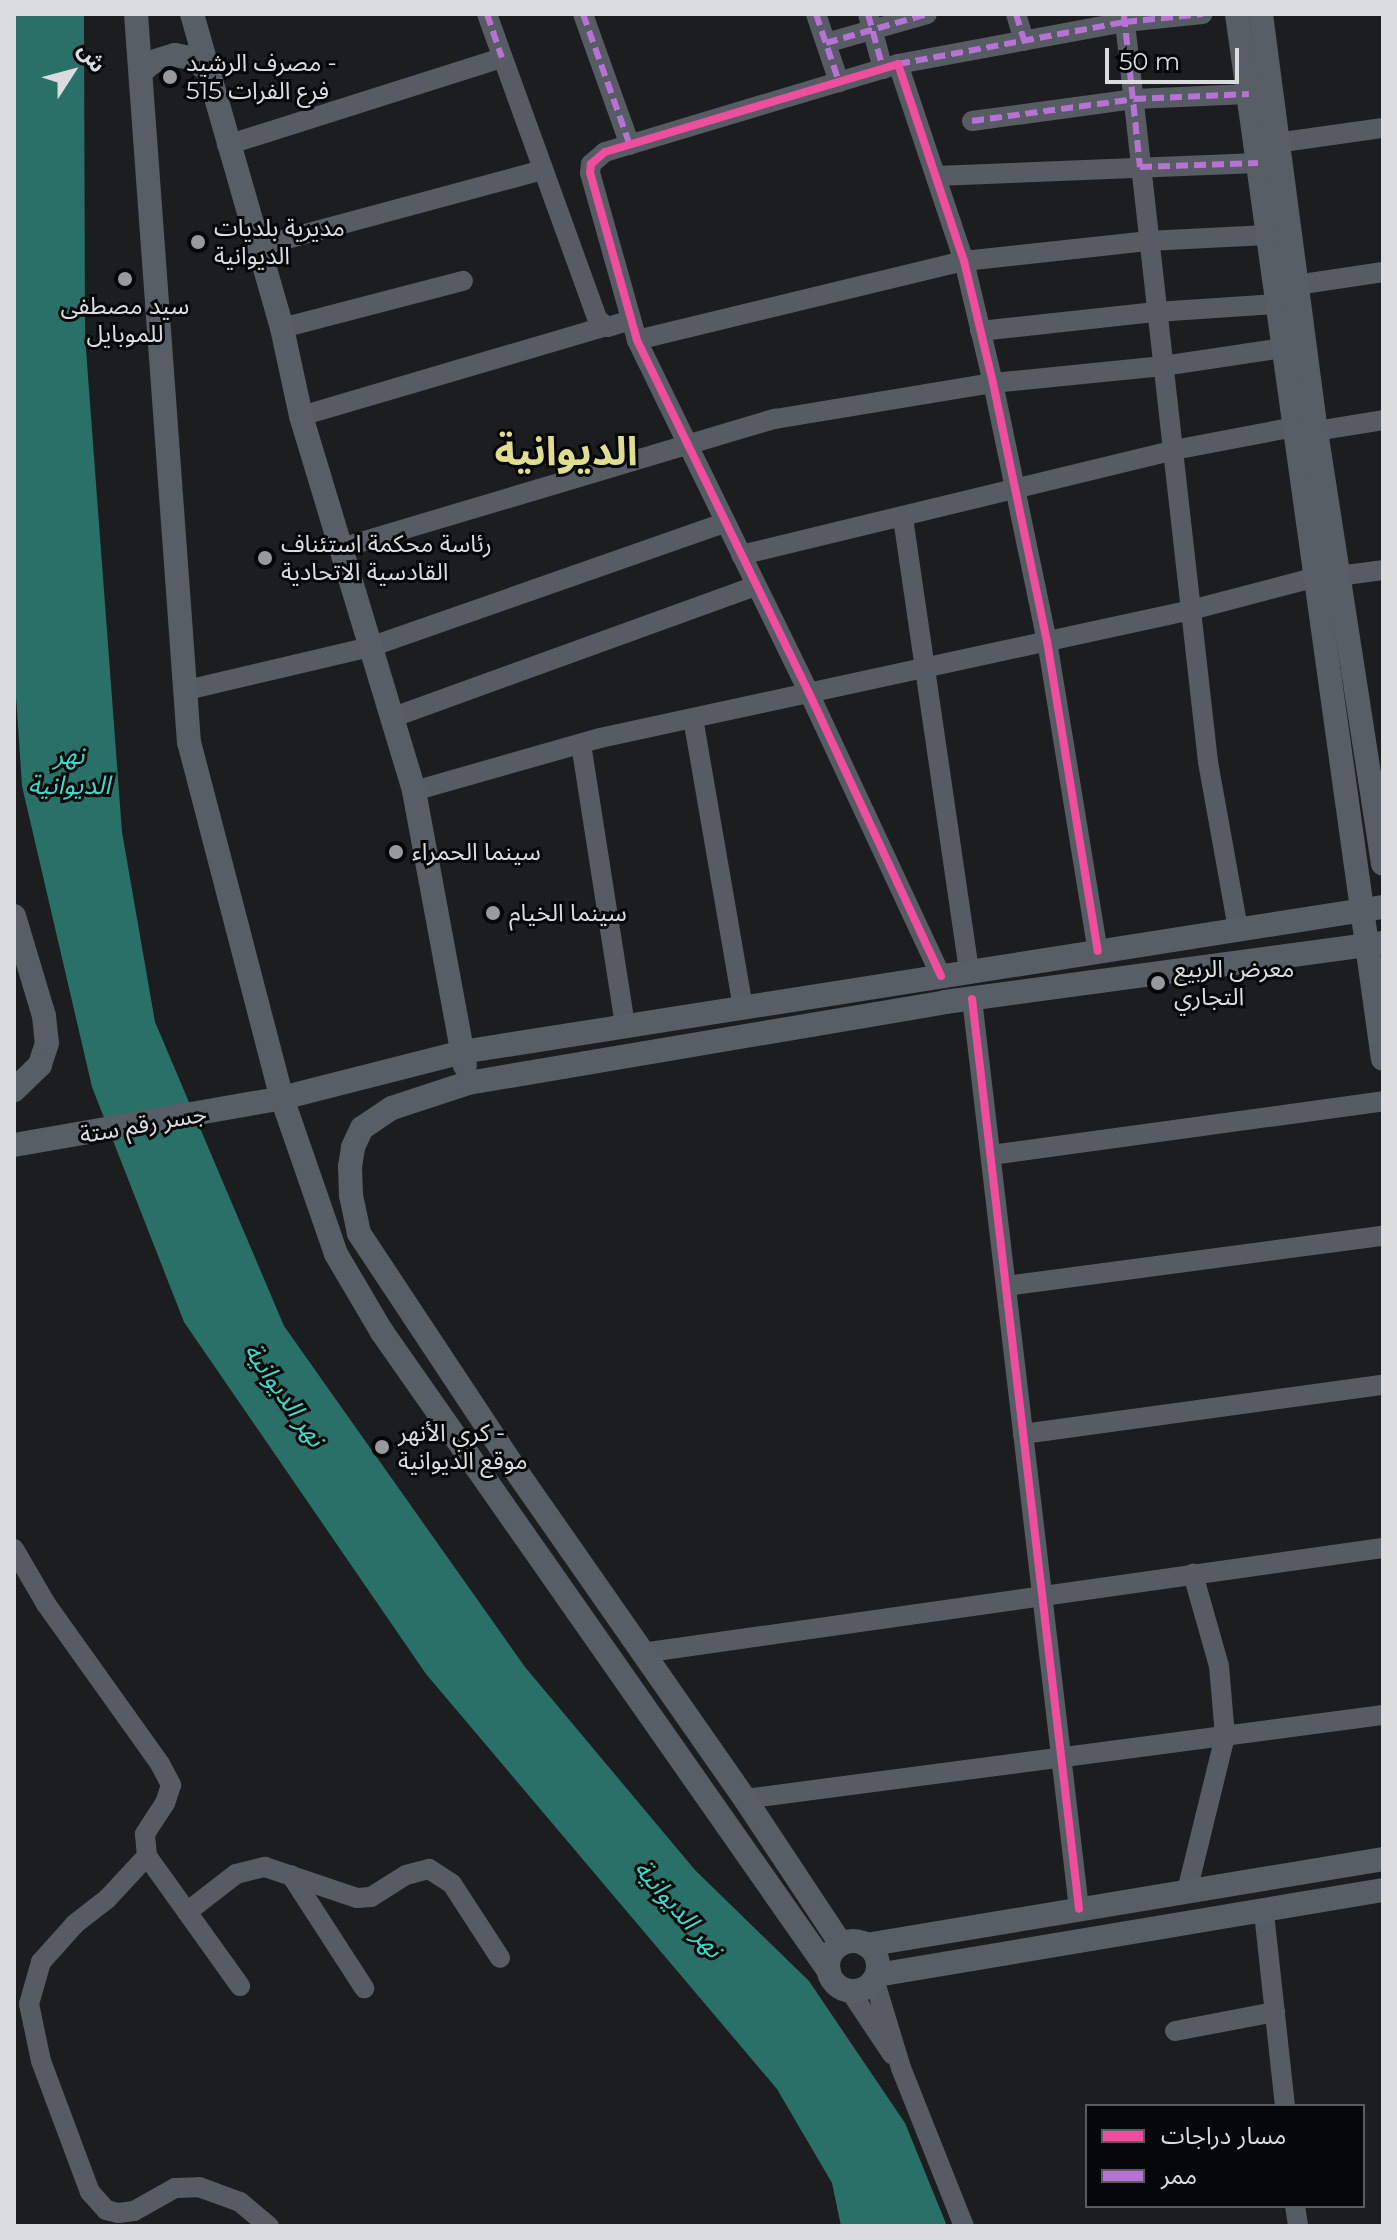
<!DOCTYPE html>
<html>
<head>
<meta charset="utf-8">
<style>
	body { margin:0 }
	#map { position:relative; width:1397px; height:2240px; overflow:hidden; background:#1b1d1e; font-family:Montserrat,"Noto Sans Arabic",sans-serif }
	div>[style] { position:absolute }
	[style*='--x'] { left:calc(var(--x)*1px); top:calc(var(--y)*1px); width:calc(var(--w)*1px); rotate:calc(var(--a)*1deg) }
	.water>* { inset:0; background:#297068 }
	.minor>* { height:20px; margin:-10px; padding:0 10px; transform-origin:10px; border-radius:10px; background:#575c64 }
	.major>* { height:24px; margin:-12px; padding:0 12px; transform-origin:12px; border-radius:12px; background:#585e65 }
	.major>.ring { margin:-12px; padding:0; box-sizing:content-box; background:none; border:24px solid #585e65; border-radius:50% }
	.quiet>* { height:6px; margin-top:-3px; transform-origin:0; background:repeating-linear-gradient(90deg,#b673d3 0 12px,transparent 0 18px) }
	.cycleway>* { height:8px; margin:-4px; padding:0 4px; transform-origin:4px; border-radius:4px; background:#ef4d9e }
	.dots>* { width:22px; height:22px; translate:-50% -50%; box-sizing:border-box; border:4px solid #060708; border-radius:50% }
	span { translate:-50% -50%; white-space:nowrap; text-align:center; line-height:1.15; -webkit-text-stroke:6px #060708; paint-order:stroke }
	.poi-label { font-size:24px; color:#dadcdd }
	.left { translate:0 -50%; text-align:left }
	.street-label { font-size:24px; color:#dadcdd }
	.water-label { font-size:26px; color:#41d8c8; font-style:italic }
	.town-label { font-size:40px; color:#e1dd8e; font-weight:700 }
	.frame { position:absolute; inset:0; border:16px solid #dadcdd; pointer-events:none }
	.legend { position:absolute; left:1085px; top:2104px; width:280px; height:104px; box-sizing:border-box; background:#060708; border:2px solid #5b5c5d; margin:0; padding:10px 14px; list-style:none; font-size:24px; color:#dadcdd }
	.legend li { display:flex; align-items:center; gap:16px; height:40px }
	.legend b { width:40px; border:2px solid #5b5c5d }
	.north { position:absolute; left:32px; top:32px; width:80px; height:80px; -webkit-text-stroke:6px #060708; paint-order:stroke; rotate:54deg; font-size:22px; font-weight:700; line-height:32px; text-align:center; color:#dadcdd }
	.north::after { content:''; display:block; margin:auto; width:28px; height:36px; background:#dadcdd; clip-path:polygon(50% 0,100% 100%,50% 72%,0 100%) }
	.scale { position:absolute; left:1105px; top:48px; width:134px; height:36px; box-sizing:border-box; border:4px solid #dadcdd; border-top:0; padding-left:10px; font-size:24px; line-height:28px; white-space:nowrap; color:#dadcdd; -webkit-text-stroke:6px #060708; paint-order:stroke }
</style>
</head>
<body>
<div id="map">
	<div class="water">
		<div style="clip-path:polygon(14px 14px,84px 14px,85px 336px,122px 832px,155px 1022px,284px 1326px,525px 1667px,695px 1870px,809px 1981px,905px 2123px,947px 2226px,841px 2226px,832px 2183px,777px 2089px,426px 1674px,184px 1322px,92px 1087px,22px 786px,14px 666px)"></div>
	</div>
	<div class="minor">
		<div style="--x:487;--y:14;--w:326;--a:70.1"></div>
		<div style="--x:598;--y:320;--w:12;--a:35"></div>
		<div style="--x:608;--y:327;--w:24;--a:-17"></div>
		<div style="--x:583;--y:14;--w:139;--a:70.3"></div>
		<div style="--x:816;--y:14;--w:72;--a:71.3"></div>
		<div style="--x:868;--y:14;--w:57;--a:74.7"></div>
		<div style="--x:1016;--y:14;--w:28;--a:73"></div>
		<div style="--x:1124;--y:14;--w:753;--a:83.59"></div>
		<div style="--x:1208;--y:762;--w:170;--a:79.8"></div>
		<div style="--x:826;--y:43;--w:105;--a:-16"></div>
		<div style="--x:898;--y:64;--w:208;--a:71.5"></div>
		<div style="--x:964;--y:261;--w:125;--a:76.6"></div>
		<div style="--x:993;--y:383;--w:264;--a:78.2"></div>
		<div style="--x:1047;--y:641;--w:314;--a:80.7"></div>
		<div style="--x:972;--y:121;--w:163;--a:-7.7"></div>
		<div style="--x:1134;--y:99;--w:115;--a:-2.5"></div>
		<div style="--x:1276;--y:143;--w:108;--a:-8"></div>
		<div style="--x:227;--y:145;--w:288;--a:-17.6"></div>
		<div style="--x:936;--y:176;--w:322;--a:-2.3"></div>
		<div style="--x:257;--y:247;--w:295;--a:-15.1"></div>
		<div style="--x:1296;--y:285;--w:88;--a:-8.5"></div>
		<div style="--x:282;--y:328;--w:187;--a:-14.6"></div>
		<div style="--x:980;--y:331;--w:177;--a:-6.2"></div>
		<div style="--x:1156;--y:312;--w:121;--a:-3.8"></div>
		<div style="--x:637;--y:340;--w:336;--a:-13.6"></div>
		<div style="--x:964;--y:261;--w:184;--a:-6.2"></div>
		<div style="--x:1147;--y:241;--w:120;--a:-2.9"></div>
		<div style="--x:301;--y:416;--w:316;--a:-16.4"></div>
		<div style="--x:1316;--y:431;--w:68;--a:-9.3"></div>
		<div style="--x:903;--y:518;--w:459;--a:81.7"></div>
		<div style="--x:341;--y:548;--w:453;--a:-16.6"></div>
		<div style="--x:775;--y:419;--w:221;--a:-9.4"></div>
		<div style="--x:993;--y:383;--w:171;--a:-5.7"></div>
		<div style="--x:1163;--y:366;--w:121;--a:-8.5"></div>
		<div style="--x:741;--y:555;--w:446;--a:-13.6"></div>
		<div style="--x:1174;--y:450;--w:123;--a:-10.8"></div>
		<div style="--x:1338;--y:576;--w:45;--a:-7.6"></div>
		<div style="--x:187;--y:690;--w:188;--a:-13.2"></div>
		<div style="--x:370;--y:647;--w:375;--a:-19.3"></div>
		<div style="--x:391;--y:718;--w:388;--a:-19.9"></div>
		<div style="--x:693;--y:718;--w:293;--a:80.2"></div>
		<div style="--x:581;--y:744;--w:284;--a:81.1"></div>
		<div style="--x:414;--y:791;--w:193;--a:-15.9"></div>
		<div style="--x:600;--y:738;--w:605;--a:-12.22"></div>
		<div style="--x:1191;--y:610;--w:130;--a:-14.7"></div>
		<div style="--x:941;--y:976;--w:312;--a:-115"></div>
		<div style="--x:809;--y:693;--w:393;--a:-116"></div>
		<div style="--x:637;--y:340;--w:173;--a:-105.7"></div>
		<div style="--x:590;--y:173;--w:9;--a:-84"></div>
		<div style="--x:591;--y:164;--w:18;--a:-41"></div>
		<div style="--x:605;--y:152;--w:306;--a:-16.7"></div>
		<div style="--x:898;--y:64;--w:231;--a:-10.5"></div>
		<div style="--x:1125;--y:22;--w:78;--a:-5.9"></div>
		<div style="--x:972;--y:999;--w:916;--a:83.29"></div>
		<div style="--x:991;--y:1155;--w:396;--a:-7.8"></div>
		<div style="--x:1006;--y:1286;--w:380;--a:-7.6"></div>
		<div style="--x:1023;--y:1434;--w:363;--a:-7.8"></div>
		<div style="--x:14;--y:1549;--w:64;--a:59.8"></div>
		<div style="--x:46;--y:1604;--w:196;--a:54.5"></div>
		<div style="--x:160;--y:1764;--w:24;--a:62"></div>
		<div style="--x:171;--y:1785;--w:19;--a:108"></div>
		<div style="--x:165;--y:1803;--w:37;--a:123"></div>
		<div style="--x:145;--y:1834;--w:22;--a:85"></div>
		<div style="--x:147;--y:1856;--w:160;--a:54.4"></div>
		<div style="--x:642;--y:1653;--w:748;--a:-8.07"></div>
		<div style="--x:745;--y:1799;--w:644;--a:-7.5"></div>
		<div style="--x:147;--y:1856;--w:59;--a:132.9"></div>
		<div style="--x:107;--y:1899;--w:41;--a:142"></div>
		<div style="--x:75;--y:1924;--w:51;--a:131.8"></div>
		<div style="--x:41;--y:1962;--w:44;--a:105.9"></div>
		<div style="--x:29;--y:2004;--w:58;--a:78.1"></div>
		<div style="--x:41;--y:2061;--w:140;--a:69.5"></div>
		<div style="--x:90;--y:2192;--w:24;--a:48"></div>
		<div style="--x:106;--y:2210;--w:12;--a:14"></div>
		<div style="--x:118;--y:2213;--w:16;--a:-7"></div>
		<div style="--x:134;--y:2211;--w:47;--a:-29.3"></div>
		<div style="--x:175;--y:2188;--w:24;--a:-2"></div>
		<div style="--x:199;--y:2187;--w:44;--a:20.1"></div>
		<div style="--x:240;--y:2202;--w:38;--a:40"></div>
		<div style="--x:291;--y:1875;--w:135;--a:57.1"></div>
		<div style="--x:1187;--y:1891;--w:160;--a:-76.2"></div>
		<div style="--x:1225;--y:1736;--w:70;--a:-94.9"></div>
		<div style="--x:1219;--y:1666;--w:96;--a:-105.8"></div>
		<div style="--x:187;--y:1912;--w:62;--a:-37.8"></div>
		<div style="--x:236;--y:1874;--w:30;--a:-14"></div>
		<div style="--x:265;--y:1867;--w:97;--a:18.6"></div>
		<div style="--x:357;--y:1898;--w:14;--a:-4"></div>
		<div style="--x:371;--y:1897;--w:41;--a:-32.2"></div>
		<div style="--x:406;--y:1875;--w:24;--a:-15"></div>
		<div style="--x:429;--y:1869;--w:27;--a:33"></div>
		<div style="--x:452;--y:1884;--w:88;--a:57"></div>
		<div style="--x:1264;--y:1913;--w:194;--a:83.8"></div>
		<div style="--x:874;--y:1979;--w:93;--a:73.1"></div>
		<div style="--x:901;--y:2068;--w:170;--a:68.3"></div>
		<div style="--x:850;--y:1991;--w:76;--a:56.3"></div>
		<div style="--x:1175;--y:2031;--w:102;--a:-10.8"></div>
		<div style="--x:1295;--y:2206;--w:20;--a:81"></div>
	</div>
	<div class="major">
		<div style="--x:136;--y:14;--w:730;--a:85.84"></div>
		<div style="--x:189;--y:742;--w:368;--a:75.4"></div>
		<div style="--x:282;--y:1098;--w:165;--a:70.9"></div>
		<div style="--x:336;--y:1254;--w:91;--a:59.5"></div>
		<div style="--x:382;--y:1332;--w:780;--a:55.03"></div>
		<div style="--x:192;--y:14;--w:327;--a:74"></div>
		<div style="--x:282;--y:328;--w:90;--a:77.8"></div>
		<div style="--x:301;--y:416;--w:392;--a:73.2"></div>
		<div style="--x:414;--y:791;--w:279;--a:79.5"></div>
		<div style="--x:1237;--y:14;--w:1055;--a:82.05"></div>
		<div style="--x:1261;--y:14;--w:421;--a:82.5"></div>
		<div style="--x:1316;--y:431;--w:438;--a:81.2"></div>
		<div style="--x:141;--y:72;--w:15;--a:-42"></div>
		<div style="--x:152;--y:62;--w:24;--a:-17"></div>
		<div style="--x:175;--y:55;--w:16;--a:11"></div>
		<div style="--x:191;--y:58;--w:19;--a:35"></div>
		<div style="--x:14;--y:916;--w:104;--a:73.3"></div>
		<div style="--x:44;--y:1016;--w:27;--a:84"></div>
		<div style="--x:47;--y:1043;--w:23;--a:108"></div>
		<div style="--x:40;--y:1065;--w:36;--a:136"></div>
		<div style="--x:14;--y:1145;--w:272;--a:-9.9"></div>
		<div style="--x:282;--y:1098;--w:186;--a:-14.3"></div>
		<div style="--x:462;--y:1052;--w:932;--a:-8.95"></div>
		<div class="ring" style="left:828px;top:1941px;width:26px;height:26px"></div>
		<div style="--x:841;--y:1944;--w:174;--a:-123.5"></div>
		<div style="--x:745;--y:1799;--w:409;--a:-124.9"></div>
		<div style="--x:511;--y:1463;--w:276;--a:-123.5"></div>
		<div style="--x:359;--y:1233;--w:39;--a:-102"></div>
		<div style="--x:351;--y:1195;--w:28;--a:-92"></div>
		<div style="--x:350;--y:1167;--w:20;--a:-81"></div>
		<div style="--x:353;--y:1147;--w:21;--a:-65"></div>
		<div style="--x:362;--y:1128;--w:36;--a:-34"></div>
		<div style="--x:392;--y:1108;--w:80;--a:-18.2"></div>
		<div style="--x:468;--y:1083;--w:484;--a:-9.6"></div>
		<div style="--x:945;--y:1002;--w:442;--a:-7.7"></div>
		<div style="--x:866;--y:1945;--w:524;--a:-9.44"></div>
		<div style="--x:877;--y:1975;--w:513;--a:-9.54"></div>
	</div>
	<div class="quiet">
		<div style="--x:487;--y:14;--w:46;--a:71.2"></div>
		<div style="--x:583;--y:14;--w:139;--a:70.3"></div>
		<div style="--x:816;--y:14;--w:72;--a:71.3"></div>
		<div style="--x:868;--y:14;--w:57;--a:74.7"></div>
		<div style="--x:1016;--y:14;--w:28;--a:73"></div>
		<div style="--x:1124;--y:15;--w:153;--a:84"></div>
		<div style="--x:1140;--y:167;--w:118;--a:-1.9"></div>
		<div style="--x:826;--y:43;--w:105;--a:-16"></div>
		<div style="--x:898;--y:64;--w:231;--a:-10.5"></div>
		<div style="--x:1125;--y:22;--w:78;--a:-5.9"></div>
		<div style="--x:972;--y:121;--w:163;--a:-7.7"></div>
		<div style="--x:1134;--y:99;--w:115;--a:-2.5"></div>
	</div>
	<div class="cycleway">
		<div style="--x:941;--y:976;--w:312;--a:-115"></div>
		<div style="--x:809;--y:693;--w:393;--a:-116"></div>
		<div style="--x:637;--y:340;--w:173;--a:-105.7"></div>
		<div style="--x:590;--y:173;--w:9;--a:-84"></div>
		<div style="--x:591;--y:164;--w:18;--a:-41"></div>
		<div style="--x:605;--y:152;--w:306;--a:-16.7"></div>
		<div style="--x:898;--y:64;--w:208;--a:71.5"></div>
		<div style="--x:964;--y:261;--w:125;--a:76.6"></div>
		<div style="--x:993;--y:383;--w:264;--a:78.2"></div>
		<div style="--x:1047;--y:641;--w:314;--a:80.7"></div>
		<div style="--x:972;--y:999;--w:916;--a:83.29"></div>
	</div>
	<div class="dots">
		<div style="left:170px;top:77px;background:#97999a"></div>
		<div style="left:198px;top:242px;background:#97999a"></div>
		<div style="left:125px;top:279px;background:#97999a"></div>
		<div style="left:265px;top:558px;background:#97999a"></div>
		<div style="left:396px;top:852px;background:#97999a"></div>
		<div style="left:493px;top:913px;background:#97999a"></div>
		<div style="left:1158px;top:983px;background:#97999a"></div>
		<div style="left:382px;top:1447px;background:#97999a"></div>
	</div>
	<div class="poi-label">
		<span class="left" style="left:186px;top:77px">مصرف الرشيد -<br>فرع الفرات 515</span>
		<span class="left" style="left:214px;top:242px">مديرية بلديات<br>الديوانية</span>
		<span style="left:125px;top:320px">سيد مصطفى<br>للموبايل</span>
		<span class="left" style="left:281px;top:558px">رئاسة محكمة استئناف<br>القادسية الاتحادية</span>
		<span class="left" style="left:412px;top:852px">سينما الحمراء</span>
		<span class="left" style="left:509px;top:913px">سينما الخيام</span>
		<span class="left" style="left:1174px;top:983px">معرض الربيع<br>التجاري</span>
		<span class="left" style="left:398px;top:1447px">كري الأنهر -<br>موقع الديوانية</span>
	</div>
	<div class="street-label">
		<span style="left:143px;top:1124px;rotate:-10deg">جسر رقم ستة</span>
	</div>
	<div class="water-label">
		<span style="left:69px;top:771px">نهر<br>الديوانية</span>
		<span style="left:284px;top:1395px;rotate:55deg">نهر الديوانية</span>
		<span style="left:678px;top:1909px;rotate:49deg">نهر الديوانية</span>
	</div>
	<div class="town-label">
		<span style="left:566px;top:451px">الديوانية</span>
	</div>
	<div class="frame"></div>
	<ul class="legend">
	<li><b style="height:10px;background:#ef4d9e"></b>مسار دراجات</li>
	<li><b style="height:10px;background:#b673d3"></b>ممر</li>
	</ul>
	<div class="north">ش</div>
	<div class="scale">50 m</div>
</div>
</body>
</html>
